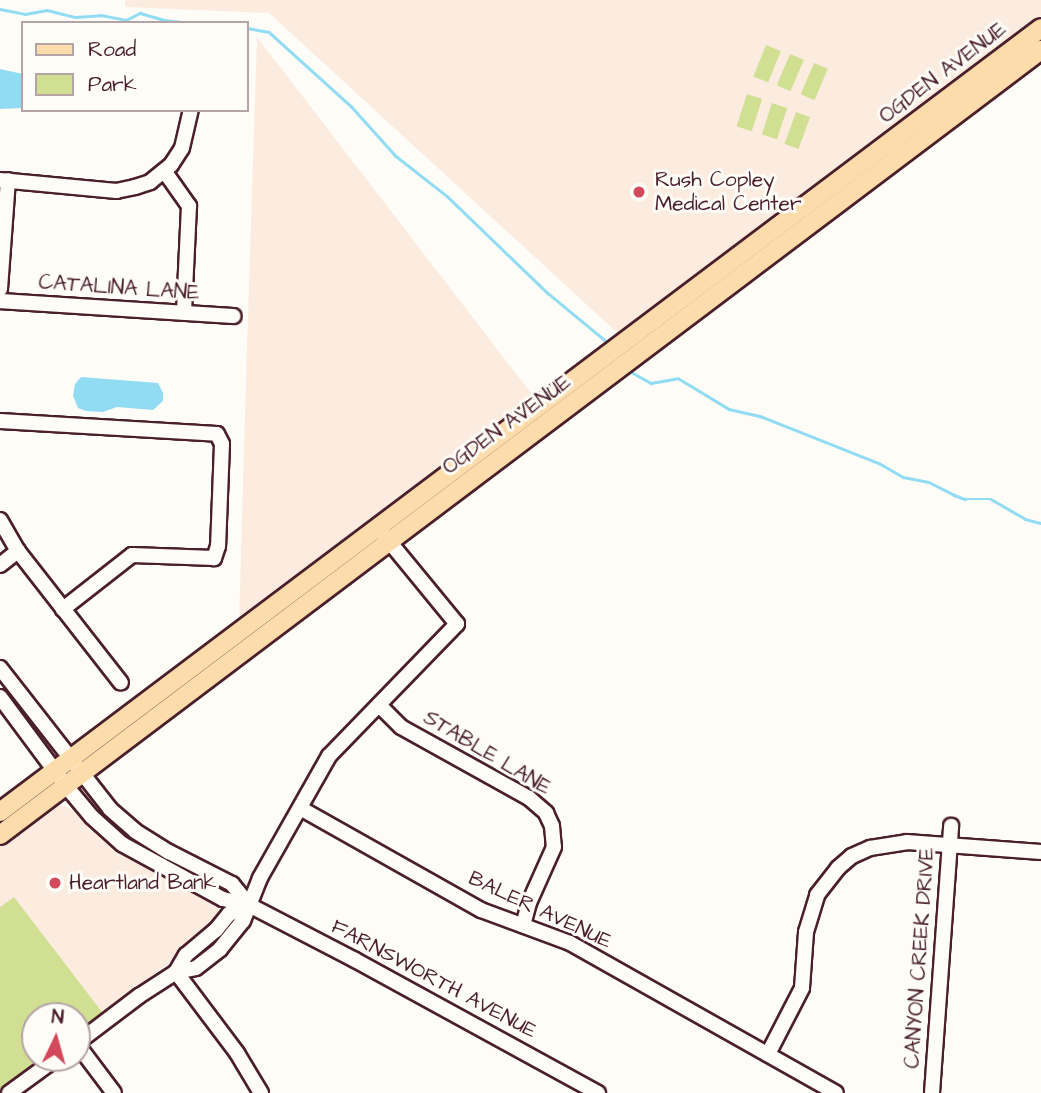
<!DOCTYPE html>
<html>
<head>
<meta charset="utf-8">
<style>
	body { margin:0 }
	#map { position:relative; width:1041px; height:1093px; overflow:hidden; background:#fdfcf7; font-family:"Architects Daughter",sans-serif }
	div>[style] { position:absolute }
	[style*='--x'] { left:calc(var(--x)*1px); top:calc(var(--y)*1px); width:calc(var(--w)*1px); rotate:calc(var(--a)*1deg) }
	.built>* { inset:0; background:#fcece0 }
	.green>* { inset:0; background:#d1df93; transform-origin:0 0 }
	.water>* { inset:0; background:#92dcf3 }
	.stream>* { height:2.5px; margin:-1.25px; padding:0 1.25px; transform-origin:1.25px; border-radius:1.25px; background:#92dcf3 }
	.roads { filter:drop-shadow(2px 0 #4a1f2b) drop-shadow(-2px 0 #4a1f2b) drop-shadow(0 2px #4a1f2b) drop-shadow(0 -2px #4a1f2b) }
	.minor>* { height:14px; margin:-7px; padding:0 7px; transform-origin:7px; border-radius:7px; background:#fdfcf7 }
	.major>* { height:18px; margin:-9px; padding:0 9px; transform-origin:9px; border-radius:9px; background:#fddcac }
	.dots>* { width:19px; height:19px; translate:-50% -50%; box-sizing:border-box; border:4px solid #fdfcf7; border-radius:50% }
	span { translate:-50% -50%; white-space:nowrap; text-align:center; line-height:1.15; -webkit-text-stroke:6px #fdfcf7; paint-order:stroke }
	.street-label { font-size:21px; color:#4a1f2b }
	.poi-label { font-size:21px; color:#4a1f2b }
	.left { translate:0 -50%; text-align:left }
	.legend { position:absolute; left:21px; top:21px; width:228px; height:91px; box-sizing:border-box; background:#fdfcf7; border:2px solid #b5a4a5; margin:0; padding:9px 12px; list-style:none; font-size:21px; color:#4a1f2b }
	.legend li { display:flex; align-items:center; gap:14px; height:35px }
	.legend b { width:35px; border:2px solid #b5a4a5 }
	.north { position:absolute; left:21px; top:1002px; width:70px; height:70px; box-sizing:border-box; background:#fdfcf7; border:2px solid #b5a4a5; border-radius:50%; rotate:5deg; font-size:19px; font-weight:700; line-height:28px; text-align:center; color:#4a1f2b }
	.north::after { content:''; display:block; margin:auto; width:24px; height:32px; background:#d1495b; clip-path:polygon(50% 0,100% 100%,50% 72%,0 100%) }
</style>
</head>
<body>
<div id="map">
	<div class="built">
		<div style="clip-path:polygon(125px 0,1041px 0,1041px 16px,1004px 48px,622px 337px,269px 13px,125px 7px)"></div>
		<div style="clip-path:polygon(257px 37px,537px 401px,239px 626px,246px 378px)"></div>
		<div style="clip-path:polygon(59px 804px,78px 811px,128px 856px,214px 901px,221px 912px,213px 928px,103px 1014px,14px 898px,0 907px,0 843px,49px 807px)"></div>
	</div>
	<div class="green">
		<div style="left:766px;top:45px;width:16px;height:34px;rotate:22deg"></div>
		<div style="left:790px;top:54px;width:15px;height:34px;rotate:23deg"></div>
		<div style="left:814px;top:63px;width:15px;height:34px;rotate:23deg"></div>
		<div style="left:747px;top:94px;width:16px;height:34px;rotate:18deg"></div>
		<div style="left:772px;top:103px;width:16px;height:33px;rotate:18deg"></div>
		<div style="left:796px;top:112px;width:15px;height:34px;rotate:20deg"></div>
		<div style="clip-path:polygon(14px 897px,105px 1016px,77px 1037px,77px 1016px,35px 1016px,35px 1058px,50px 1058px,4px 1093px,0 1093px,0 907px)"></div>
	</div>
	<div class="water">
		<div style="clip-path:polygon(0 69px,23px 74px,23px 108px,0 109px)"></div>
		<div style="clip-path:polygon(81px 377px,158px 383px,163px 393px,163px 401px,153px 410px,117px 407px,103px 412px,86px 411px,78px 408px,73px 396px,75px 384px)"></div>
	</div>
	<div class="stream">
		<div style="--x:0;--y:9;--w:25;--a:11"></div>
		<div style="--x:25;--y:14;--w:22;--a:-10"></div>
		<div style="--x:47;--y:10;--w:29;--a:14"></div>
		<div style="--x:75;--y:17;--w:26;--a:-4"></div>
		<div style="--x:101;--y:15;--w:25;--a:11"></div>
		<div style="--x:126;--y:20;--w:16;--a:-27"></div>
		<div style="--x:140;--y:13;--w:25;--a:16"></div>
		<div style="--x:164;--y:20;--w:30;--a:6"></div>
		<div style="--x:247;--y:28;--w:22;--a:10"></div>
		<div style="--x:269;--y:32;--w:112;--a:42.1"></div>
		<div style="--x:352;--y:107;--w:66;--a:48.1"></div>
		<div style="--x:396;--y:156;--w:65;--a:38.1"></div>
		<div style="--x:447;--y:196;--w:141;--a:43.9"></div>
		<div style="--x:549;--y:294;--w:74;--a:39.5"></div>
		<div style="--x:633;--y:373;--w:21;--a:29"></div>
		<div style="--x:651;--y:383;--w:27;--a:-10"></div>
		<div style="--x:678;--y:378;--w:60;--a:31.3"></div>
		<div style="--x:729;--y:409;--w:32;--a:13"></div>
		<div style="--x:760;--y:416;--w:128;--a:21.6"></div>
		<div style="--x:879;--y:463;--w:28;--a:30"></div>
		<div style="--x:903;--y:477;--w:26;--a:11"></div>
		<div style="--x:929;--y:482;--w:28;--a:27"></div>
		<div style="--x:954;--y:495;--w:12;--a:20"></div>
		<div style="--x:965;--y:499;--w:26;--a:0"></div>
		<div style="--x:991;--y:499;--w:39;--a:30"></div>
		<div style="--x:1025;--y:519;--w:16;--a:14"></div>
	</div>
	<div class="roads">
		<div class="minor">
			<div style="--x:165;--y:172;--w:42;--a:54.8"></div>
			<div style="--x:189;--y:206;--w:107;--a:92.7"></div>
			<div style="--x:0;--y:180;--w:117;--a:5.4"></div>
			<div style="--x:116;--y:191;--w:19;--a:-12"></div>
			<div style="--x:135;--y:187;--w:16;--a:-18"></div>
			<div style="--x:150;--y:182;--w:27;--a:-39"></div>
			<div style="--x:171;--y:165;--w:20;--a:-57"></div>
			<div style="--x:182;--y:148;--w:39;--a:-77"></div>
			<div style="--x:0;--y:289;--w:109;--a:-85.8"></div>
			<div style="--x:0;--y:301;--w:234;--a:3.7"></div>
			<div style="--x:0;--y:421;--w:217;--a:3.4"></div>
			<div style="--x:217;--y:434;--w:11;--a:63"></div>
			<div style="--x:222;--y:444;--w:102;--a:92.2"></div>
			<div style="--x:218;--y:546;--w:13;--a:108"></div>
			<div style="--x:214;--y:558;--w:82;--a:-177.9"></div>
			<div style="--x:132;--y:555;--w:88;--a:142"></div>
			<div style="--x:0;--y:520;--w:36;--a:60"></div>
			<div style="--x:18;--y:551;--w:167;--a:52"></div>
			<div style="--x:0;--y:565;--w:23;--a:-38"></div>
			<div style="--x:0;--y:668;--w:179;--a:52"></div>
			<div style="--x:110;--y:809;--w:33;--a:41"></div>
			<div style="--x:135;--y:831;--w:40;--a:32"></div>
			<div style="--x:169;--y:852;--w:71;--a:26.9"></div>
			<div style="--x:232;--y:884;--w:27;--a:51"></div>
			<div style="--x:0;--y:697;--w:111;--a:53.4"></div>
			<div style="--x:66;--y:786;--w:40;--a:50"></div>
			<div style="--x:92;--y:817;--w:40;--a:42"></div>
			<div style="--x:122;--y:844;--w:115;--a:28.6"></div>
			<div style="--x:223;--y:899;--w:27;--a:13"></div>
			<div style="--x:249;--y:905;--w:119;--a:27.4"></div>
			<div style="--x:355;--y:960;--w:277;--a:28.7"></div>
			<div style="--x:379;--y:705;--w:31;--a:45"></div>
			<div style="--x:401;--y:727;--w:146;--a:29"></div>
			<div style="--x:529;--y:798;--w:23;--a:41"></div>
			<div style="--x:546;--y:813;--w:14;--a:65"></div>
			<div style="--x:552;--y:826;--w:21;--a:85"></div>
			<div style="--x:554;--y:847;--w:61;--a:114.1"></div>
			<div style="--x:529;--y:903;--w:23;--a:105"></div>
			<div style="--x:300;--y:808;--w:208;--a:29.4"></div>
			<div style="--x:481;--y:910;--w:95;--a:20.3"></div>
			<div style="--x:570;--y:943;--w:305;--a:29.4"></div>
			<div style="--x:176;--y:972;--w:101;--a:53"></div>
			<div style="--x:237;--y:1053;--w:47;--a:59"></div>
			<div style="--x:176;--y:972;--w:20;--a:-60"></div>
			<div style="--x:186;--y:955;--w:39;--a:-40"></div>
			<div style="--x:216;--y:930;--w:21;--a:-51"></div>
			<div style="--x:229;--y:914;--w:22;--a:-24"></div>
			<div style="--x:77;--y:1043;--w:78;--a:-37.2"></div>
			<div style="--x:139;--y:996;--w:44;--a:-33"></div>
			<div style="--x:176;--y:972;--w:20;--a:-11"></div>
			<div style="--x:196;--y:968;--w:31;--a:-38"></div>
			<div style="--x:220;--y:949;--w:36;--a:-51"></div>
			<div style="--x:243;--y:921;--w:46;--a:-68.4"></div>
			<div style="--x:260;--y:878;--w:140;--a:-60.5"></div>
			<div style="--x:329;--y:756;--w:184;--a:-45.9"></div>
			<div style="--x:457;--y:624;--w:115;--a:-129.4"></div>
			<div style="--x:77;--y:1044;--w:61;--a:52.9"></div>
			<div style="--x:768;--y:1054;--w:74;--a:-62.7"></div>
			<div style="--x:802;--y:988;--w:56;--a:-85.9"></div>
			<div style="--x:806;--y:932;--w:39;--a:-73"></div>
			<div style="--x:817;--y:895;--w:34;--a:-52"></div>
			<div style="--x:838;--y:868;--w:18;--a:-41"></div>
			<div style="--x:852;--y:856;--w:20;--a:-24"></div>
			<div style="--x:870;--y:848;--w:37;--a:-9"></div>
			<div style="--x:907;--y:842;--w:134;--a:4.3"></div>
			<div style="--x:9;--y:1093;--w:59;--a:-36.1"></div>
			<div style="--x:932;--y:1093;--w:268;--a:-85.9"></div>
		</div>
		<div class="major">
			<div style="--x:0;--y:812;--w:1303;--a:-36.98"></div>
			<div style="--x:0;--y:835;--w:1304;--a:-37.02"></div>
		</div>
	</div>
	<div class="dots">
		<div style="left:639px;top:192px;background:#d1495b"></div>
		<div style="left:55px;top:883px;background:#d1495b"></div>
	</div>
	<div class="street-label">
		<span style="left:943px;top:73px;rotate:-37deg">OGDEN AVENUE</span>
		<span style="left:119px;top:288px;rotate:4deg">CATALINA LANE</span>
		<span style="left:507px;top:425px;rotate:-36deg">OGDEN AVENUE</span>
		<span style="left:487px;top:753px;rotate:31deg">STABLE LANE</span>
		<span style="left:540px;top:910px;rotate:25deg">BALER AVENUE</span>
		<span style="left:920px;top:958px;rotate:-86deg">CANYON CREEK DRIVE</span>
		<span style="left:434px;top:979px;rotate:28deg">FARNSWORTH AVENUE</span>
	</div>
	<div class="poi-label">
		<span class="left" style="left:655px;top:192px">Rush Copley<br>Medical Center</span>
		<span class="left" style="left:69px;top:883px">Heartland Bank</span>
	</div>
	<ul class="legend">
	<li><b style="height:9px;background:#fddcac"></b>Road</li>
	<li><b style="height:19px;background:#d1df93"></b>Park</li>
	</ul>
	<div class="north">N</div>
</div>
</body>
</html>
